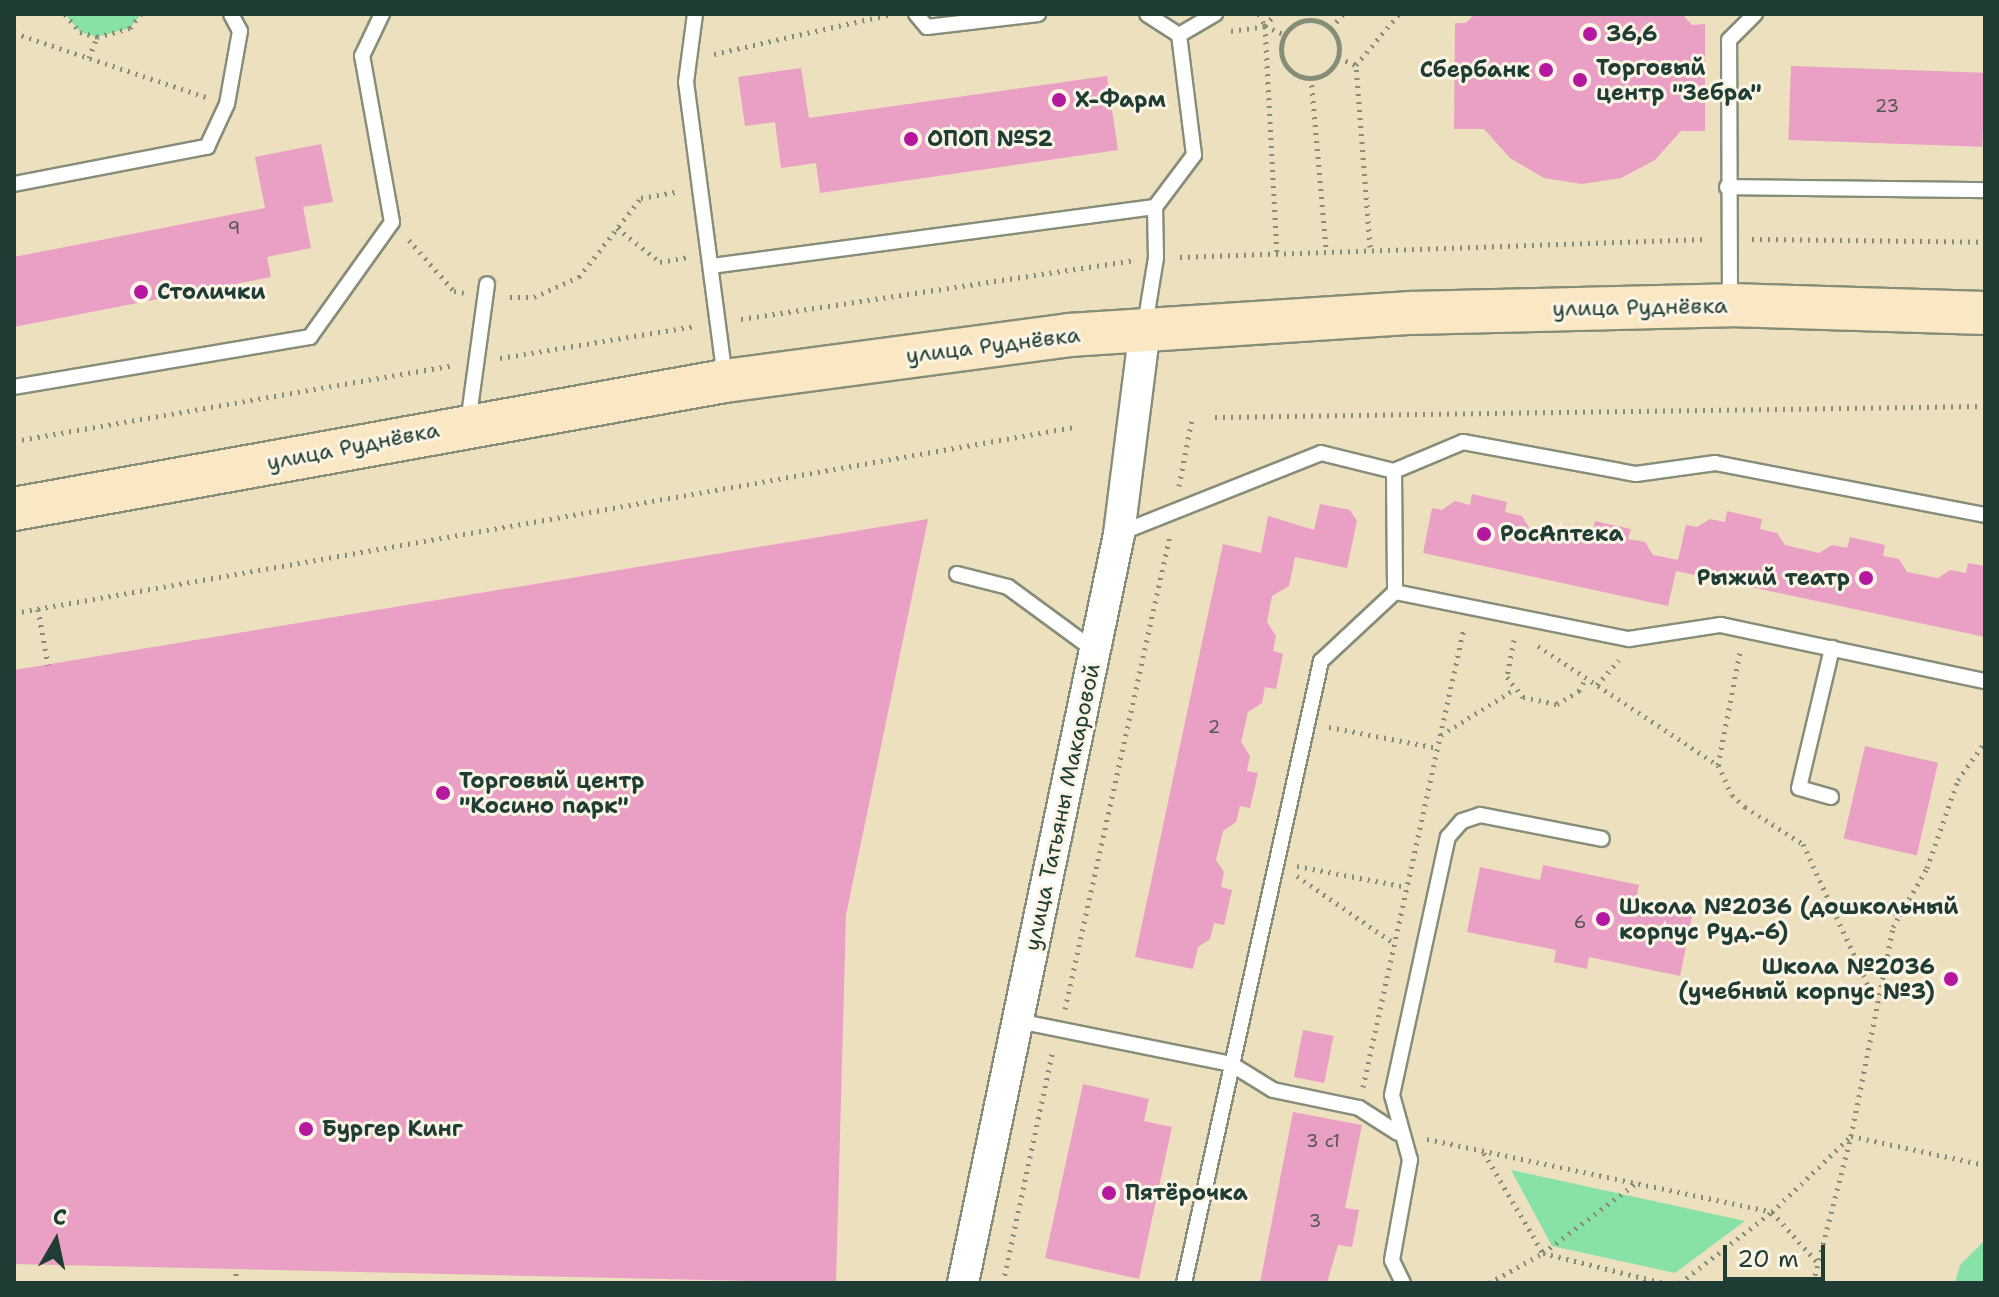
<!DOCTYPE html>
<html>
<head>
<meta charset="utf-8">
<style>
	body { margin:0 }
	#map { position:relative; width:1999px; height:1297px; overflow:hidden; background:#ede0be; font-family:"Shantell Sans",sans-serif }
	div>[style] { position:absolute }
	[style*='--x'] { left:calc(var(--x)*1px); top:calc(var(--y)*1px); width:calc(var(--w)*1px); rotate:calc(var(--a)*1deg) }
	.green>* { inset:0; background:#88e1a7 }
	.building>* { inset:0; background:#e9a0c4; transform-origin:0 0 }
	.path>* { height:5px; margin-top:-2.5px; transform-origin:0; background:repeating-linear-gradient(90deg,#868e79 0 2px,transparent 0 8px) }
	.path>.ring { margin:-2.5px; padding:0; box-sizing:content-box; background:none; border:5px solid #868e79; border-radius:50% }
	.roads { filter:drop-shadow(2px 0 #868e79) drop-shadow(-2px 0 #868e79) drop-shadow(0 2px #868e79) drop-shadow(0 -2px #868e79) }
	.lane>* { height:14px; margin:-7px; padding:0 7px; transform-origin:7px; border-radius:7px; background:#fff }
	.street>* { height:30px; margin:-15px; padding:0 15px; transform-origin:15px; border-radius:15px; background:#fff }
	.secondary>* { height:42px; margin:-21px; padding:0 21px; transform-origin:21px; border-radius:21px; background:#fae7c3 }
	.dots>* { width:22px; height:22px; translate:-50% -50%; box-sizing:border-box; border:4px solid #fcf5e5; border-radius:50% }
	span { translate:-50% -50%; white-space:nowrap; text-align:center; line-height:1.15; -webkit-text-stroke:6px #fcf5e5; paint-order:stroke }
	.number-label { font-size:18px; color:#525658 }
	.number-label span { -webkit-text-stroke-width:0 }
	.poi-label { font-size:22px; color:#1f3d34; font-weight:700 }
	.left { translate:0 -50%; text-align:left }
	.right { translate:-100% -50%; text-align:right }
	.street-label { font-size:22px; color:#1f3d34 }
	.frame { position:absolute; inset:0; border:16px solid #1f3d34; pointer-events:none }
	.north { position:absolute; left:16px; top:1201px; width:80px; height:80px; -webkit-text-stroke:6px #fcf5e5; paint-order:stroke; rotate:9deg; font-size:22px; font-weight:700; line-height:32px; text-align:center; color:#1f3d34 }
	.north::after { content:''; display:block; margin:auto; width:28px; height:36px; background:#1f3d34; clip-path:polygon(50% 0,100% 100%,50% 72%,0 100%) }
	.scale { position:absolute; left:1723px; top:1245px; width:102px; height:36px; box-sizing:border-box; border:4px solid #1f3d34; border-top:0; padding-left:10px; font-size:24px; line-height:28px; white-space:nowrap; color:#1f3d34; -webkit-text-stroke:6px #fcf5e5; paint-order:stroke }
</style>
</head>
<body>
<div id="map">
	<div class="green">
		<div style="clip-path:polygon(65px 14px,141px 14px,130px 28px,97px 37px,80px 32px)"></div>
		<div style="clip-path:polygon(1511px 1170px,1745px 1221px,1675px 1273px,1552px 1246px)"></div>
		<div style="clip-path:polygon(1985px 1240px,1985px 1283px,1955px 1283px,1960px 1265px)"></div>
	</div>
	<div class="building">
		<div style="clip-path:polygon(1475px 14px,1682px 14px,1692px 25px,1705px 24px,1705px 131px,1681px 131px,1655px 160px,1621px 178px,1582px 184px,1544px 178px,1510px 158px,1484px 129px,1454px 129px,1455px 23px,1466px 23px)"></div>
		<div style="left:1791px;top:66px;width:194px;height:74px;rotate:2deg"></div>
		<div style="clip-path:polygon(801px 68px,809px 118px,1107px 76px,1118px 150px,820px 193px,816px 163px,781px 168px,775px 122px,745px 126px,738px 77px)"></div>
		<div style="clip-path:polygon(321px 144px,333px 202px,303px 207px,311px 248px,267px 257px,271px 277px,14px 327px,14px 257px,265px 208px,255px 157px)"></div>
		<div style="clip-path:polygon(1472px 494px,1507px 502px,1505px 512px,1522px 516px,1530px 529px,1565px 536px,1578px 528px,1593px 531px,1595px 521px,1631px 529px,1628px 539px,1645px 542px,1653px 555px,1678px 560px,1686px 525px,1697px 527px,1710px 519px,1725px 522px,1727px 511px,1762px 519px,1760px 529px,1777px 533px,1785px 545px,1819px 553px,1832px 545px,1847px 548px,1850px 537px,1885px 545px,1883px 556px,1899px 559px,1907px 572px,1938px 578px,1950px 570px,1966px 573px,1968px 563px,1985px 566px,1985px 637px,1676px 571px,1668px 606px,1423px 553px,1432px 508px,1442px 510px,1455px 501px,1470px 505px)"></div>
		<div style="clip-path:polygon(1320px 504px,1350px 510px,1357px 521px,1347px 568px,1295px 557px,1289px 586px,1272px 596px,1267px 622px,1276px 636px,1273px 651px,1283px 654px,1276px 689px,1265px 687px,1262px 703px,1248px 712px,1241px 742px,1250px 756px,1247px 771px,1258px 773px,1250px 808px,1240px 806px,1236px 822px,1223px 831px,1216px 860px,1224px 872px,1221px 887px,1232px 890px,1224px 925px,1214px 923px,1210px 939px,1198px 947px,1193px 969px,1135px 957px,1223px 544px,1261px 553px,1268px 516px,1314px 530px)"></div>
		<div style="clip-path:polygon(928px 519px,846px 915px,836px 1283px,14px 1264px,14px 670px)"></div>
		<div style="left:1865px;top:746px;width:75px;height:95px;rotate:13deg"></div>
		<div style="clip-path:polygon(1543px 865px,1639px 885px,1636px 900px,1693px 912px,1680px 976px,1589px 957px,1587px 969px,1554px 962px,1556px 950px,1467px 932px,1480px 867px,1540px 880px)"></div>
		<div style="left:1303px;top:1030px;width:31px;height:48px;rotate:11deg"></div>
		<div style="clip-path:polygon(1083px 1084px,1149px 1099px,1144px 1121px,1172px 1127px,1139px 1279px,1045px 1258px)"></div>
		<div style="clip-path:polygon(1293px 1112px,1362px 1125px,1345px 1208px,1359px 1210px,1352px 1247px,1338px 1245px,1327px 1283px,1260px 1283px)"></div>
	</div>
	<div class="path">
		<div style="--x:65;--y:14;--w:23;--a:50"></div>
		<div style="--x:80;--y:32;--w:18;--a:16"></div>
		<div style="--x:97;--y:37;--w:34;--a:-15"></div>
		<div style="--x:130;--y:28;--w:18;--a:-52"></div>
		<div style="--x:1259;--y:14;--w:13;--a:63"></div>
		<div style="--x:1265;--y:26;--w:22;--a:24"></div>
		<div class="ring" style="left:1281px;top:20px;width:53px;height:53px"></div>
		<div style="--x:1265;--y:26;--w:226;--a:87"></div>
		<div style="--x:1331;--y:28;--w:18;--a:-49"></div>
		<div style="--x:1231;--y:31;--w:34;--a:-8"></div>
		<div style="--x:1265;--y:26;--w:16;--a:-50"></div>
		<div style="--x:14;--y:33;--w:202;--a:18.4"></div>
		<div style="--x:714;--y:54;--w:182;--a:-12.7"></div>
		<div style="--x:89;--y:58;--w:22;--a:-69"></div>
		<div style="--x:1338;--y:58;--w:19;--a:21"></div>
		<div style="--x:1311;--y:77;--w:172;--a:85"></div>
		<div style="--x:617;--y:228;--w:55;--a:38.3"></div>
		<div style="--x:660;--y:262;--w:28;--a:-10"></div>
		<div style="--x:1752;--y:239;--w:233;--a:0.7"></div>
		<div style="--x:409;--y:240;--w:68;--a:48.6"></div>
		<div style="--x:454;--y:291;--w:10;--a:11"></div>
		<div style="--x:1370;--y:247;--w:183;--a:-94.4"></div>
		<div style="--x:1356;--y:65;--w:67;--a:-49.9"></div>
		<div style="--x:1180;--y:257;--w:526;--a:-1.96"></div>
		<div style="--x:510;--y:297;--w:24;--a:0"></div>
		<div style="--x:534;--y:297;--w:49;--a:-24"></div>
		<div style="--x:579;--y:277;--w:100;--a:-51.9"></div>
		<div style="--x:641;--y:198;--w:36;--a:-10"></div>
		<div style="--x:741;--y:319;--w:397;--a:-8.5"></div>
		<div style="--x:500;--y:358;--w:198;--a:-9.3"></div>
		<div style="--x:1215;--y:417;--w:770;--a:-0.82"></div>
		<div style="--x:14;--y:441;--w:447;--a:-9.8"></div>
		<div style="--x:1179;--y:486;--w:68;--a:-79"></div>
		<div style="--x:38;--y:609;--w:57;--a:79.9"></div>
		<div style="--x:14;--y:613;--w:1076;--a:-9.95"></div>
		<div style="--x:1514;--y:640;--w:38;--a:101"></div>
		<div style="--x:1507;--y:677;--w:26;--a:51"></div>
		<div style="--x:1523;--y:697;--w:35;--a:12"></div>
		<div style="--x:1557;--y:704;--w:26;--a:-31"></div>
		<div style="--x:1579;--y:691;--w:15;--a:-62"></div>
		<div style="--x:1538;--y:646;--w:216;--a:33.5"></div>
		<div style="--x:1718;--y:765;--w:33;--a:65"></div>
		<div style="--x:1732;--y:795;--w:18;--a:43"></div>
		<div style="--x:1745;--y:807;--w:69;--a:32.5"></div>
		<div style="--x:1803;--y:844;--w:175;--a:65.3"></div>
		<div style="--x:1597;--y:685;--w:33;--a:-49"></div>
		<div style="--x:1329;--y:727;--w:111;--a:10.9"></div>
		<div style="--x:1441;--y:735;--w:87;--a:-31.9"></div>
		<div style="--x:1718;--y:765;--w:115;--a:-79"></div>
		<div style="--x:1297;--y:866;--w:112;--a:10.8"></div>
		<div style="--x:1297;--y:876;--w:119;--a:34.8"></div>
		<div style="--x:1830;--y:901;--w:73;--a:10.2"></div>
		<div style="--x:1065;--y:1009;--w:482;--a:-77.5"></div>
		<div style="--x:1363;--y:1087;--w:470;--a:-77.6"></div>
		<div style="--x:1427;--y:1139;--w:353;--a:11.9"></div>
		<div style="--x:1772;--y:1212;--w:69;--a:48"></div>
		<div style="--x:1484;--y:1153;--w:116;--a:59.5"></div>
		<div style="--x:1543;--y:1253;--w:124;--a:14"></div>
		<div style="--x:236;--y:1283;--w:14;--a:-90"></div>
		<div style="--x:1003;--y:1283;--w:239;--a:-77.9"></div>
		<div style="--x:1489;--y:1283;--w:62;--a:-29.1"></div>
		<div style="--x:1543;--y:1253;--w:115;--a:-36.9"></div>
		<div style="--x:1680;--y:1283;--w:116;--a:-37.7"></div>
		<div style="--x:1772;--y:1212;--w:110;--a:-43.9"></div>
		<div style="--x:1851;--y:1136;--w:137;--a:12.2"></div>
		<div style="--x:1813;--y:1283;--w:152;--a:-75.5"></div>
		<div style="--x:1851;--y:1136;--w:213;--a:-78.6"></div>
		<div style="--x:1893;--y:927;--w:68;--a:-60"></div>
		<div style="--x:1927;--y:868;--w:93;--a:-70.6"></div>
		<div style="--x:1958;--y:780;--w:47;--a:-54.6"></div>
	</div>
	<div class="roads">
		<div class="lane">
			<div style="--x:695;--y:14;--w:69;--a:97.5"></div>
			<div style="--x:686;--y:82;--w:300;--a:82.5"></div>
			<div style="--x:916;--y:14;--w:17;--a:50"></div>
			<div style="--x:927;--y:27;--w:112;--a:-6.7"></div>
			<div style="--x:1179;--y:35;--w:42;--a:-30.3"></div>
			<div style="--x:14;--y:184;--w:197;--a:-10.9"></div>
			<div style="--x:207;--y:147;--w:47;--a:-65.1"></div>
			<div style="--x:227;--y:104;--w:74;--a:-79.9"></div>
			<div style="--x:240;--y:31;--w:19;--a:-118"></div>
			<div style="--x:1727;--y:187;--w:258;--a:0.7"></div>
			<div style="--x:712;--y:266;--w:447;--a:-7.6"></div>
			<div style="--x:1730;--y:303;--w:263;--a:-90.2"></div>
			<div style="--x:1729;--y:40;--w:37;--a:-45"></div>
			<div style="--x:1145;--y:325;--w:68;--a:-80.7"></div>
			<div style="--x:1156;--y:258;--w:51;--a:-91.1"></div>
			<div style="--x:1155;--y:207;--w:65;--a:-53.1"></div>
			<div style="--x:1194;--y:155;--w:121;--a:-97.1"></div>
			<div style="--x:1179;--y:35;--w:38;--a:-147"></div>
			<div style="--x:14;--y:387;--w:300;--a:-9.6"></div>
			<div style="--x:310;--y:337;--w:141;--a:-54.5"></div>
			<div style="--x:392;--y:222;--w:169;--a:-100.2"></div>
			<div style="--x:362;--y:56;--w:47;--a:-64.5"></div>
			<div style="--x:468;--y:423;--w:140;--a:-82.2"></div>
			<div style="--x:1394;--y:471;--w:121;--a:89.5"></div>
			<div style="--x:1120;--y:533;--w:216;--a:-21.7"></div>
			<div style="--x:1321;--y:453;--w:75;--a:13.9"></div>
			<div style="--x:1394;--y:471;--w:75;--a:-22.8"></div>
			<div style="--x:1463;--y:442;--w:176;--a:10.5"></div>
			<div style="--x:1636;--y:474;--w:80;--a:-7.9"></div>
			<div style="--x:1715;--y:463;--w:275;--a:10.9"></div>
			<div style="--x:957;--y:574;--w:53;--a:14.3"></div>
			<div style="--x:1008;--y:587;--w:108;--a:36.3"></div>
			<div style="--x:1831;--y:797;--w:33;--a:-164"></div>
			<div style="--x:1799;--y:788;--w:144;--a:-76.7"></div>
			<div style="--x:1018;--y:1021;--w:217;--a:11.4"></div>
			<div style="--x:1231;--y:1064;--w:49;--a:31.8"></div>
			<div style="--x:1273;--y:1090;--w:88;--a:11.8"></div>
			<div style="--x:1359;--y:1108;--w:46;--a:32.7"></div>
			<div style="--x:1184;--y:1283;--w:637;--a:-77.58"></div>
			<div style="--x:1321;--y:661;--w:101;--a:-43"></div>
			<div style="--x:1395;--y:592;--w:239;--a:11.4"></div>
			<div style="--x:1629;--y:639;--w:93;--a:-8.7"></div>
			<div style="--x:1721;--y:625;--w:270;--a:12"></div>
			<div style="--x:1403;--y:1283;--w:25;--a:-116"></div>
			<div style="--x:1392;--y:1260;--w:102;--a:-79.8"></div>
			<div style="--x:1410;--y:1160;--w:67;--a:-105.5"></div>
			<div style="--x:1392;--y:1095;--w:264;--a:-77.8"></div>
			<div style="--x:1448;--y:837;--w:21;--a:-49"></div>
			<div style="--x:1462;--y:821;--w:19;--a:-18"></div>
			<div style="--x:1480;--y:815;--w:124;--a:11.1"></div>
		</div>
		<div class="street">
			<div style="--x:963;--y:1283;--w:765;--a:-78.23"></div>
			<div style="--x:1119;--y:534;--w:208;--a:-82.8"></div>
		</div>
		<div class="secondary">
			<div style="--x:14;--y:509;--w:722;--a:-10.21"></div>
			<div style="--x:725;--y:381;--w:347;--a:-7.6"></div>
			<div style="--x:1069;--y:335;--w:343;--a:-3.7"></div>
			<div style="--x:1411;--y:313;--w:319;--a:-1.4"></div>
			<div style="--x:1730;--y:305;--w:255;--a:1.8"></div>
		</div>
	</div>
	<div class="dots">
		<div style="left:1590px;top:34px;background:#b5179e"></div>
		<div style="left:1546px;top:70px;background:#b5179e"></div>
		<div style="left:1580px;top:80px;background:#b5179e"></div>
		<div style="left:1059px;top:100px;background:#b5179e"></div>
		<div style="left:911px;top:139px;background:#b5179e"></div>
		<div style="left:141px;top:292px;background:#b5179e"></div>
		<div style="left:1484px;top:534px;background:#b5179e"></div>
		<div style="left:1866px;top:578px;background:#b5179e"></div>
		<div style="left:443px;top:793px;background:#b5179e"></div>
		<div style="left:1603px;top:919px;background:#b5179e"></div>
		<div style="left:1951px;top:979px;background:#b5179e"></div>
		<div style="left:306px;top:1129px;background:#b5179e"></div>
		<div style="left:1109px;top:1193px;background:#b5179e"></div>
	</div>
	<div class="number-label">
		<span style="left:1887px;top:106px">23</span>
		<span style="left:234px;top:228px">9</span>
		<span style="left:1214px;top:727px">2</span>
		<span style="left:1580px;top:922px">6</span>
		<span style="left:1323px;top:1141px">3 c1</span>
		<span style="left:1315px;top:1221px">3</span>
	</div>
	<div class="poi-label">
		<span class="left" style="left:1606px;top:34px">36,6</span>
		<span class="left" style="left:1596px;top:80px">Торговый<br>центр "Зебра"</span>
		<span class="right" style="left:1530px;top:70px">Сбербанк</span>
		<span class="left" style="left:1075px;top:100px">X-Фарм</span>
		<span class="left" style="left:927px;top:139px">ОПОП №52</span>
		<span class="left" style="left:157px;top:292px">Столички</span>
		<span class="left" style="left:1500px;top:534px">РосАптека</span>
		<span class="right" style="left:1850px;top:578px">Рыжий театр</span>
		<span class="left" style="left:459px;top:793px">Торговый центр<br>"Косино парк"</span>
		<span class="left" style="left:1619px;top:919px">Школа №2036 (дошкольный<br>корпус Руд.-6)</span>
		<span class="right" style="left:1935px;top:979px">Школа №2036<br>(учебный корпус №3)</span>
		<span class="left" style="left:322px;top:1129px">Бургер Кинг</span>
		<span class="left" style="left:1125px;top:1193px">Пятёрочка</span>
	</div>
	<div class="street-label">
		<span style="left:1640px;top:307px;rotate:-1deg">улица Руднёвка</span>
		<span style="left:993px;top:345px;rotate:-7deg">улица Руднёвка</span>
		<span style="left:353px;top:446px;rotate:-11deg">улица Руднёвка</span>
		<span style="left:1062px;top:807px;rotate:-78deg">улица Татьяны Макаровой</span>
	</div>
	<div class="frame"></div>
	<div class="north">С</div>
	<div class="scale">20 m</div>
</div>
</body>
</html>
